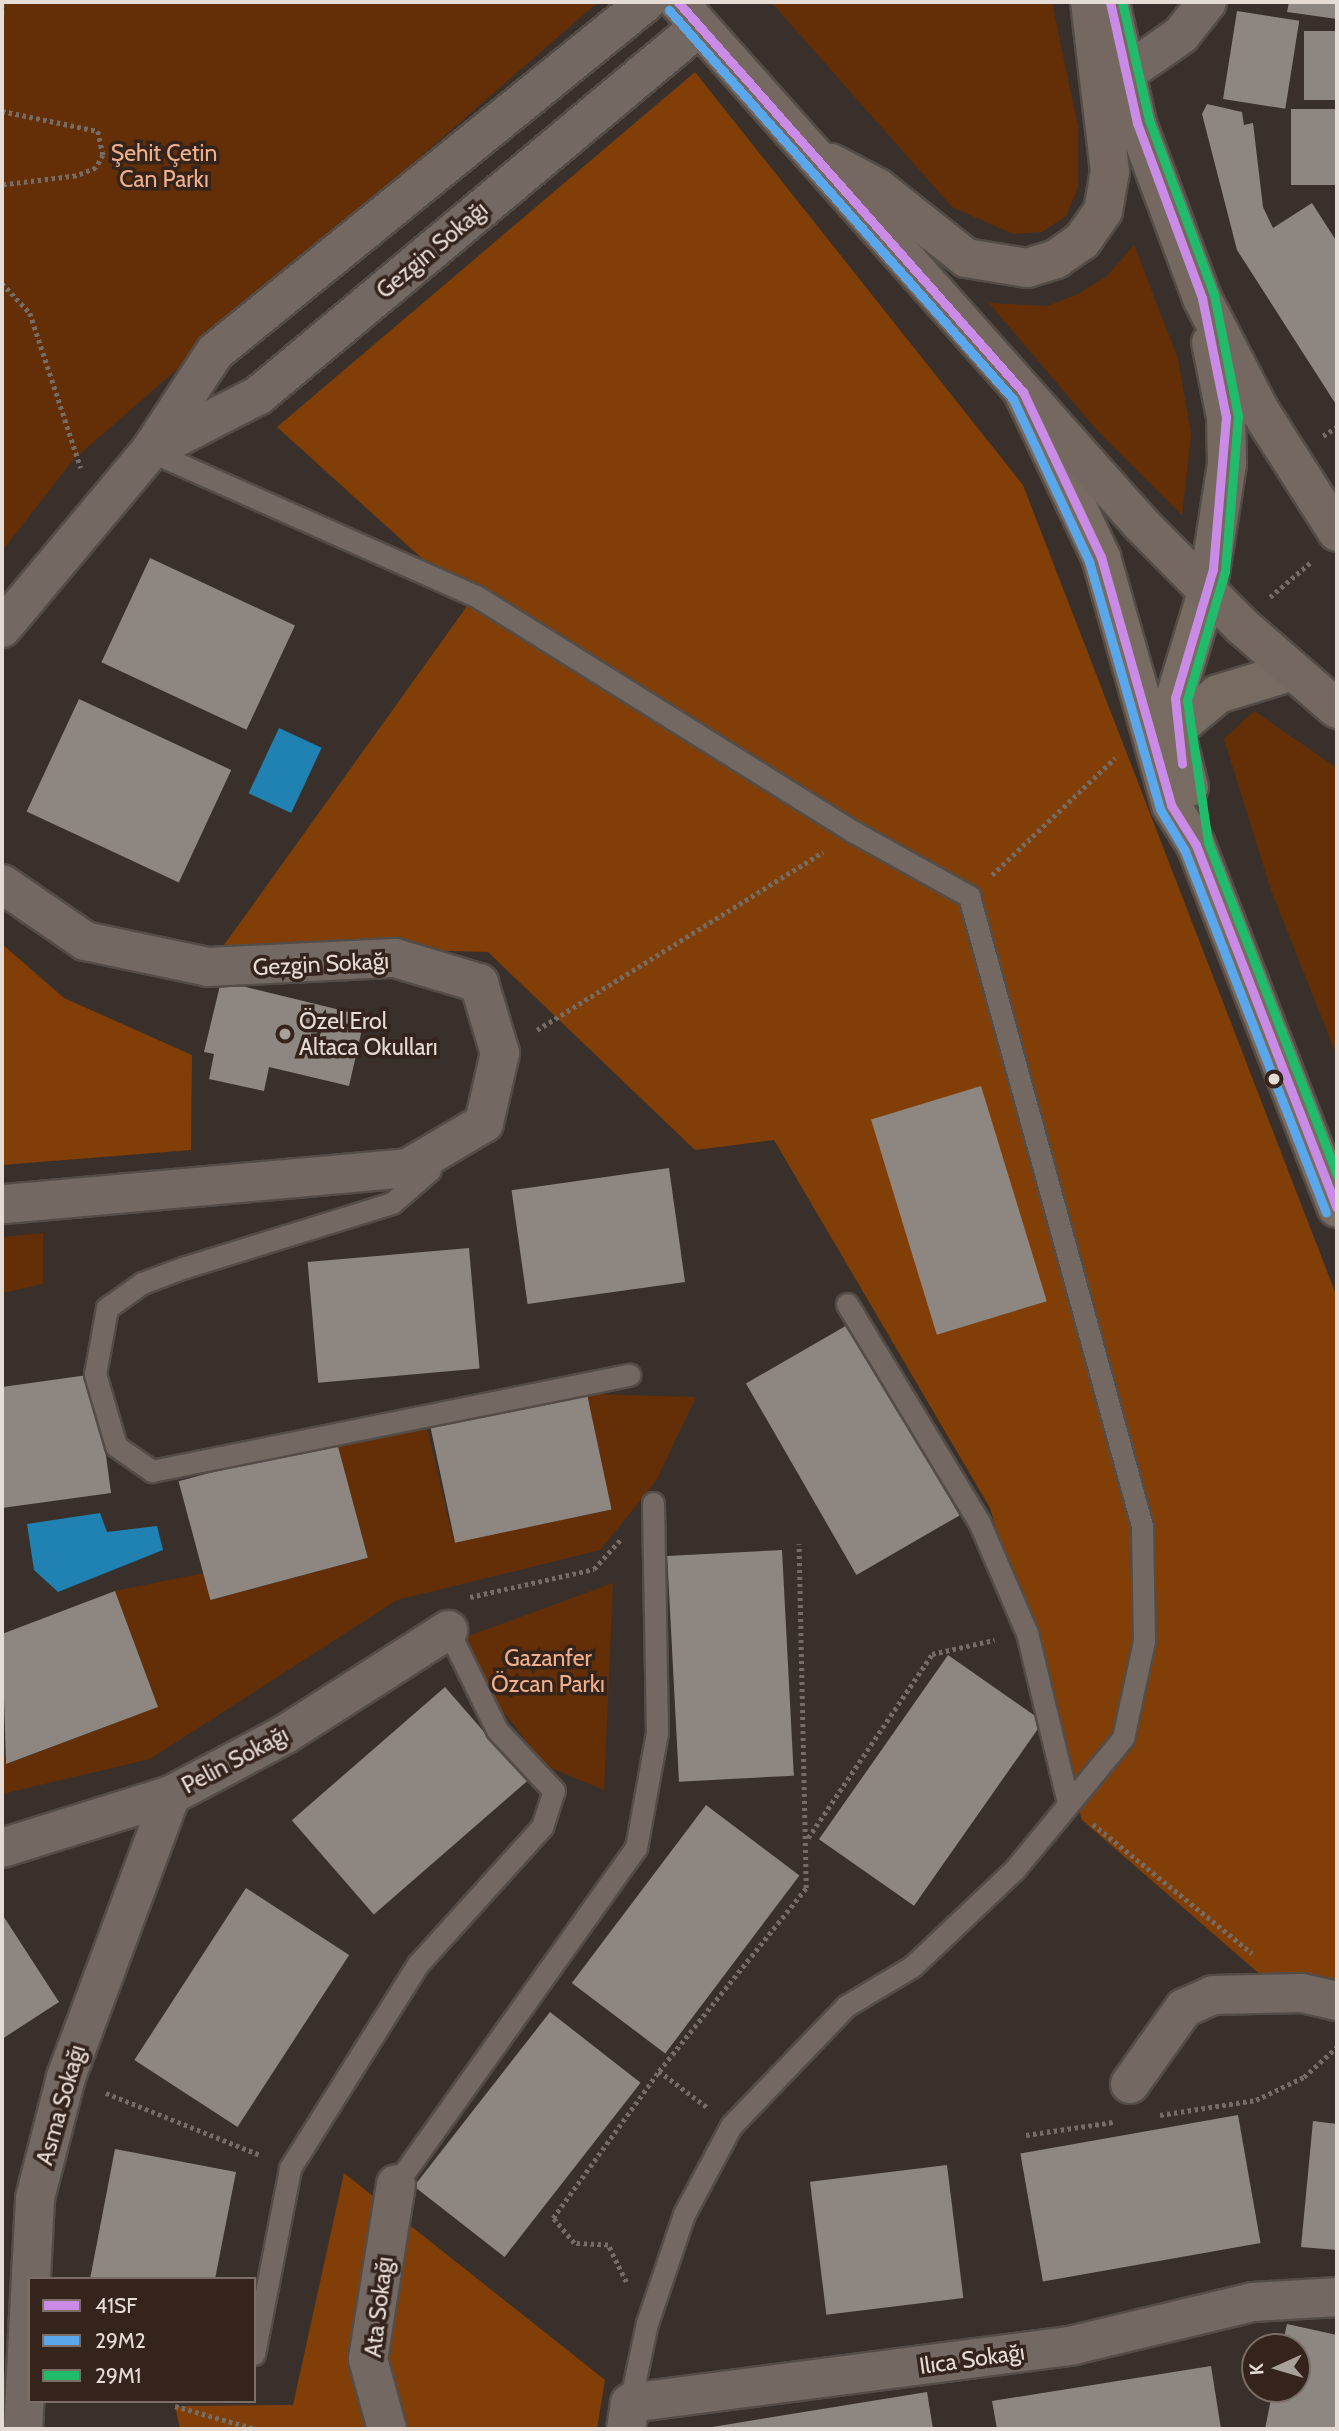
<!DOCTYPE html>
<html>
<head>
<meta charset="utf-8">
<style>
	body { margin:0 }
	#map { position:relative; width:1339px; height:2431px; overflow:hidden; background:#39302b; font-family:Cabin,sans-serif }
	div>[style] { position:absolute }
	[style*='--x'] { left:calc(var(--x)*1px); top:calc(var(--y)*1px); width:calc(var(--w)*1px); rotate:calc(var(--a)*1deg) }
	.green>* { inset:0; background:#642f06 }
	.forest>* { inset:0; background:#813e06 }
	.water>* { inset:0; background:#2082b2; transform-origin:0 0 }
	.building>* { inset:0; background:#8e8681; transform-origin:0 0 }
	.path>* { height:4.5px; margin-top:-2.25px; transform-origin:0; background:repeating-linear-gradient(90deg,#756c66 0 3.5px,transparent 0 7px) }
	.roads { filter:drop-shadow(2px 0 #544c47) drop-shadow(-2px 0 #544c47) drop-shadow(0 2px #544c47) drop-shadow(0 -2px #544c47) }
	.service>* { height:21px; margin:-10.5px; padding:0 10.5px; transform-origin:10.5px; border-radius:10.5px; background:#746862 }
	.minor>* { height:38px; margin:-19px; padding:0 19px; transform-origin:19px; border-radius:19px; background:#746862 }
	.secondary>* { height:38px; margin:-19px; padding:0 19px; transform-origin:19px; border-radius:19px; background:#776b62 }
	.primary>* { height:38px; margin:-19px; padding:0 19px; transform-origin:19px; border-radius:19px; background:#756861 }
	.bus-1>* { height:9px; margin:-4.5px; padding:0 4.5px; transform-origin:4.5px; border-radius:4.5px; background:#ca8be6 }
	.bus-2>* { height:9px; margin:-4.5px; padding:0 4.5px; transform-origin:4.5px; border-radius:4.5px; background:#5aa8eb }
	.bus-3>* { height:9px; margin:-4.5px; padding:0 4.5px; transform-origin:4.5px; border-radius:4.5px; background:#20bc6c }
	.dots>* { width:19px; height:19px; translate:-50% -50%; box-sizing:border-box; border:4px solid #34241b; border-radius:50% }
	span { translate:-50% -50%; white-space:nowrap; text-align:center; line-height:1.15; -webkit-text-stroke:7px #34241b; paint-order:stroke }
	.park-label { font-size:23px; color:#f1b08b }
	.street-label { font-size:23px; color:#e6dcd6 }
	.poi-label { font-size:23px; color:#e6dcd6 }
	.left { translate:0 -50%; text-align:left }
	.frame { position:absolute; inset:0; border:4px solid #e6dcd6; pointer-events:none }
	.legend { position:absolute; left:28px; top:2277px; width:228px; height:126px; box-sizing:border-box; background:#34241b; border:2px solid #7b6e66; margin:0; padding:9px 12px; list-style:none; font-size:21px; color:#e6dcd6 }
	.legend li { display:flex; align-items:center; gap:14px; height:35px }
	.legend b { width:35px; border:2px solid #7b6e66 }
	.north { position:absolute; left:1241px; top:2333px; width:70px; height:70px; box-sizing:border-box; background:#34241b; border:2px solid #7b6e66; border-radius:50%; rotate:266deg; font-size:19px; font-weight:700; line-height:28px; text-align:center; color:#e6dcd6 }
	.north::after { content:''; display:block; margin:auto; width:24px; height:32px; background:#a9a09a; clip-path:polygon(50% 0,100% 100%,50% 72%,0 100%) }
</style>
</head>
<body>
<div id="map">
	<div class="green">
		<div style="clip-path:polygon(2px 2px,598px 2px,73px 460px,2px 551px)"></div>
		<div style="clip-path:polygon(771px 2px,1052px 2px,1078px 127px,1078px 187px,1066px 216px,1042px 232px,1013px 234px,952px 207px)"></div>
		<div style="clip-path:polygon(1134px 245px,1178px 359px,1191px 435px,1182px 515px,1096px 429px,989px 303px,1047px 306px,1076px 295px,1106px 277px)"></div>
		<div style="clip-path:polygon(1254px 711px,1337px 768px,1337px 1056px,1271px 890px,1224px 739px)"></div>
		<div style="clip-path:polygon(43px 1233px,43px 1284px,2px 1293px,2px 1237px)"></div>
		<div style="clip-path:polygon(587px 1394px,696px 1397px,656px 1481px,600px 1550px,397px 1600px,150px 1759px,2px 1794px,2px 1753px,7px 1764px,158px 1707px,115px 1591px,204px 1573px,211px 1600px,368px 1558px,336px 1439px,427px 1428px,454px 1542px,610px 1510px)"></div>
		<div style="clip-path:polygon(613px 1583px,604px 1790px,546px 1766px,449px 1643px)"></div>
	</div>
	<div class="forest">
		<div style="clip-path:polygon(695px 72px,1023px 485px,1337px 1297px,1337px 2013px,1286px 1997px,1082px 1820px,990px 1508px,774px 1140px,695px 1150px,488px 952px,224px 945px,470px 602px,277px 427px)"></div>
		<div style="clip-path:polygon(2px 944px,64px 998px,192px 1055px,191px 1150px,2px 1165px)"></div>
		<div style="clip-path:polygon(344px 2173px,605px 2380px,597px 2429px,180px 2429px,175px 2406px,293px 2405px)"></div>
	</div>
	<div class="water">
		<div style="left:279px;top:728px;width:47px;height:72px;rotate:25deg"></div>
		<div style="clip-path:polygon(100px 1513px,107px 1532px,157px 1526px,163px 1550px,58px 1592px,34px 1570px,27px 1524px)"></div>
	</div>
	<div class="building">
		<div style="clip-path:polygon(1289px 2px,1337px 2px,1337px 19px,1287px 12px)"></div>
		<div style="left:1237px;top:11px;width:63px;height:89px;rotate:9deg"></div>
		<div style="left:1304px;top:31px;width:33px;height:69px"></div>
		<div style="clip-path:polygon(1207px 104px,1242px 112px,1244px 125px,1253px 123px,1263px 207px,1273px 228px,1312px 203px,1337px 242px,1337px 406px,1237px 250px,1202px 114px)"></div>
		<div style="left:1337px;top:109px;width:76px;height:46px;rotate:90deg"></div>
		<div style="left:150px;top:558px;width:160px;height:115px;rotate:25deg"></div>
		<div style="left:79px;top:699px;width:168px;height:124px;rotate:25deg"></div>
		<div style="clip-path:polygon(221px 981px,365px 1016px,349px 1086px,269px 1067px,264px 1091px,209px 1079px,214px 1054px,204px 1052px)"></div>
		<div style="left:981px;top:1086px;width:225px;height:115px;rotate:73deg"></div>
		<div style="left:669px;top:1168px;width:115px;height:159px;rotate:82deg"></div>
		<div style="left:469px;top:1248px;width:121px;height:162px;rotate:85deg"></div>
		<div style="left:849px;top:1324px;width:221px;height:119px;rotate:60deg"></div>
		<div style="clip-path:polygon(95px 1374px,111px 1493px,2px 1508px,2px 1387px)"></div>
		<div style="left:587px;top:1394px;width:118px;height:160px;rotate:78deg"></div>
		<div style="left:336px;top:1439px;width:123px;height:163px;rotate:75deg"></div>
		<div style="left:782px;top:1550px;width:226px;height:115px;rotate:87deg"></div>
		<div style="clip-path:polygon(115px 1591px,158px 1707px,6px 1764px,2px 1634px)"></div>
		<div style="left:948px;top:1655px;width:116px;height:225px;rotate:35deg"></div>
		<div style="left:445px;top:1687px;width:125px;height:203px;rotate:49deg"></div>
		<div style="left:706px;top:1805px;width:117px;height:223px;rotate:37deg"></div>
		<div style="left:246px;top:1888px;width:123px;height:205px;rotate:33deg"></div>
		<div style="clip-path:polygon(2px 1914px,59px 2002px,2px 2039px)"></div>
		<div style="left:550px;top:2012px;width:115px;height:221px;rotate:38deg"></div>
		<div style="left:1238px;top:2115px;width:130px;height:221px;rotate:80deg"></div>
		<div style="clip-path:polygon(1313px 2121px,1337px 2124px,1337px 2250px,1301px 2247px)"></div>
		<div style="clip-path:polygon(115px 2149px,236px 2172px,215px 2279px,90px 2279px)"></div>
		<div style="left:947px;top:2165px;width:134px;height:138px;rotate:83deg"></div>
		<div style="clip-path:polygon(1287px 2324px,1337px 2335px,1337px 2429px,1265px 2429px,1273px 2389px,1297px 2389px,1297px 2347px,1282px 2347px)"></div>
		<div style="clip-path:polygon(1211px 2366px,1221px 2429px,997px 2429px,992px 2401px)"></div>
		<div style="clip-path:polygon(927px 2392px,933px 2429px,712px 2429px,712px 2427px)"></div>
	</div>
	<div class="path">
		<div style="--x:2;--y:4;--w:13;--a:90"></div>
		<div style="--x:2;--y:111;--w:98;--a:11.8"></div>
		<div style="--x:98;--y:131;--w:25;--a:78"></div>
		<div style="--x:103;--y:155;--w:15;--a:118"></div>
		<div style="--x:96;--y:168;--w:22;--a:158"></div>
		<div style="--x:76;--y:176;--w:75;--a:173.1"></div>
		<div style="--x:2;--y:283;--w:41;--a:47"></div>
		<div style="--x:30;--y:313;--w:163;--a:71.8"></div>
		<div style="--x:1323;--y:436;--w:17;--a:-33"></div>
		<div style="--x:1270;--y:597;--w:54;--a:-40.5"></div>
		<div style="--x:992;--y:875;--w:170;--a:-43.6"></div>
		<div style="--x:537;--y:1030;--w:337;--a:-31.9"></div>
		<div style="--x:470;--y:1597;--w:127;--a:-12.7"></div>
		<div style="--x:594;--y:1569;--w:39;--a:-48"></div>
		<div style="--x:1093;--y:1824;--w:205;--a:39.1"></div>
		<div style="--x:808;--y:1838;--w:222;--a:-56"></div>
		<div style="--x:932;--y:1654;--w:64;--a:-12.7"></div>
		<div style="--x:659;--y:2071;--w:235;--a:-51.2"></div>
		<div style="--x:806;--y:1888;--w:344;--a:-91.2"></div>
		<div style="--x:106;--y:2093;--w:166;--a:21.9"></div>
		<div style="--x:1160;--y:2115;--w:97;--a:-8.9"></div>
		<div style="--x:1256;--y:2100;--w:53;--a:-25.6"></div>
		<div style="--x:1304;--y:2077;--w:45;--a:-42.3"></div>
		<div style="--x:1026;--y:2135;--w:88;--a:-8.5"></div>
		<div style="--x:626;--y:2282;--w:41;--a:-115.9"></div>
		<div style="--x:608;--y:2245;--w:34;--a:-177"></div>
		<div style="--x:574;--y:2243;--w:33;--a:-130"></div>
		<div style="--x:553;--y:2218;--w:181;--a:-54.2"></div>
		<div style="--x:659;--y:2071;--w:60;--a:36.9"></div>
		<div style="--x:175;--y:2406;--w:84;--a:15.9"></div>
	</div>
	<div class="roads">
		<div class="service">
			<div style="--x:150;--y:451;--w:357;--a:24"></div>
			<div style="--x:476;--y:596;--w:446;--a:32"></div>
			<div style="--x:854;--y:832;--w:132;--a:29.1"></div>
			<div style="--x:969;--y:896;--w:653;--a:74.64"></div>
			<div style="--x:1142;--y:1526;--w:115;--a:89"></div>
			<div style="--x:1144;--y:1641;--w:99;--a:102.2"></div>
			<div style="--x:1123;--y:1738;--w:171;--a:129.5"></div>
			<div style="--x:1014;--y:1870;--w:139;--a:136.5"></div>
			<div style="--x:913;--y:1966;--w:78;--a:149.2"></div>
			<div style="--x:846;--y:2006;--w:166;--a:133.8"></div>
			<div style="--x:731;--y:2126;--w:100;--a:118.1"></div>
			<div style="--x:684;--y:2214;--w:115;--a:108.7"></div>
			<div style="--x:647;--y:2323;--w:82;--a:102"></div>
			<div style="--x:430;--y:1170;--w:50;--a:139"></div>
			<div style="--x:392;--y:1203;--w:217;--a:162.8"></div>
			<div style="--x:185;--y:1267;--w:46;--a:159.6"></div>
			<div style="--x:142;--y:1283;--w:43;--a:144.5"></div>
			<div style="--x:107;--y:1308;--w:67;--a:100.3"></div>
			<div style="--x:95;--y:1374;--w:75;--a:73.7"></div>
			<div style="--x:116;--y:1446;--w:44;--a:34.8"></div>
			<div style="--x:152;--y:1471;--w:487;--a:-11.4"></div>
			<div style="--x:847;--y:1304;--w:257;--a:58.8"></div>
			<div style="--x:980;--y:1524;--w:119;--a:66.7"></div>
			<div style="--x:1027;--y:1633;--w:175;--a:76.4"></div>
			<div style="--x:396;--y:2184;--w:413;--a:-54.5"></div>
			<div style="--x:636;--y:1848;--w:117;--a:-79.7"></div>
			<div style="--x:657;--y:1733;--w:230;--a:-91"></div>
			<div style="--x:254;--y:2354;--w:189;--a:-79"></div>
			<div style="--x:290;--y:2168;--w:241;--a:-57.9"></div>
			<div style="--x:418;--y:1964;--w:185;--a:-47.9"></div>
			<div style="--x:542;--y:1827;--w:38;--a:-72"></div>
			<div style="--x:554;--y:1791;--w:83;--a:-133.1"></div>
			<div style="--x:497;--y:1730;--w:111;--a:-116.1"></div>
		</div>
		<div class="minor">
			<div style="--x:646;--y:2;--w:555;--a:140.92"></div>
			<div style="--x:215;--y:352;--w:118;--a:123.3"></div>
			<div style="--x:150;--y:451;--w:123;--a:-27.2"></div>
			<div style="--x:259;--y:395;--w:574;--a:-39.91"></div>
			<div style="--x:1125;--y:74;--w:68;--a:-34.9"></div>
			<div style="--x:1181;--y:35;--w:42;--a:-51.8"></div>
			<div style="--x:2;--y:628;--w:231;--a:-50.1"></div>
			<div style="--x:2;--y:884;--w:101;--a:34.5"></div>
			<div style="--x:85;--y:941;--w:126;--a:11.9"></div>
			<div style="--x:208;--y:967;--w:187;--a:-2.8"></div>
			<div style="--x:395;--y:958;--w:88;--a:16.6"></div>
			<div style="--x:479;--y:983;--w:73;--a:73.3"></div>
			<div style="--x:500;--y:1053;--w:72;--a:102.9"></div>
			<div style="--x:484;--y:1123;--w:88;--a:149.4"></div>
			<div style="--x:408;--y:1168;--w:408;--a:174.9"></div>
			<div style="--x:2;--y:1848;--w:177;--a:-17.4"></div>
			<div style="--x:171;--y:1795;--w:128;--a:-28"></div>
			<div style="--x:284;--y:1735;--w:195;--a:-32.6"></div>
			<div style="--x:1130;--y:2084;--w:93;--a:-54.6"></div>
			<div style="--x:1184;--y:2008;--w:32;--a:-24"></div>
			<div style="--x:1213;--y:1995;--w:89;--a:-1.3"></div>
			<div style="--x:1302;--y:1993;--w:36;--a:13"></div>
			<div style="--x:23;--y:2429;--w:231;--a:-87"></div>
			<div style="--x:35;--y:2198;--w:125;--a:-75.6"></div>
			<div style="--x:66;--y:2077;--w:301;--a:-69.6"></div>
			<div style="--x:387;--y:2429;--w:73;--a:-105.2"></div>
			<div style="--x:368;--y:2359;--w:177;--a:-80.9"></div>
			<div style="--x:626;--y:2429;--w:26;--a:-81"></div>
			<div style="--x:630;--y:2403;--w:448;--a:-7.4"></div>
			<div style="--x:1074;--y:2345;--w:184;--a:-13.5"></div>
			<div style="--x:1253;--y:2302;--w:84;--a:-3.4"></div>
		</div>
		<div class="secondary">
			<div style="--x:1023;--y:392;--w:183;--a:64.7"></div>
			<div style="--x:1101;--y:557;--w:258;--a:74.2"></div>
			<div style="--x:1171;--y:805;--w:47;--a:58"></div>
			<div style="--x:1196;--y:845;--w:389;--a:68.8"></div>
			<div style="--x:1175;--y:730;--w:56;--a:-39.9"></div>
			<div style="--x:1218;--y:694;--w:78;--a:-17"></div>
			<div style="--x:1189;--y:787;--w:59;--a:-103.8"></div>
			<div style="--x:1175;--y:730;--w:32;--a:-90"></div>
			<div style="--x:1175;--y:698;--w:111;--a:-73.2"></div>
		</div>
		<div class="primary">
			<div style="--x:678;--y:2;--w:698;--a:48.43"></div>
			<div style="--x:1141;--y:524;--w:144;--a:45.3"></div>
			<div style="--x:1242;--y:626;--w:126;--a:41.1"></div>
			<div style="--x:1110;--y:2;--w:124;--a:77.4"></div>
			<div style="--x:1137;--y:123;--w:187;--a:69.6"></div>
			<div style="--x:1202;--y:298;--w:127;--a:62.8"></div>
			<div style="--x:1260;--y:411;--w:143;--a:57.5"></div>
			<div style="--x:831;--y:163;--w:53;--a:28"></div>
			<div style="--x:878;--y:188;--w:112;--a:38.5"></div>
			<div style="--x:966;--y:258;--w:62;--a:9.3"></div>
			<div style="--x:1027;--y:268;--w:30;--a:-17"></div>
			<div style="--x:1056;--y:259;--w:32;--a:-35"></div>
			<div style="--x:1082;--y:241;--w:37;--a:-55"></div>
			<div style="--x:1103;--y:211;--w:40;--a:-80"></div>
			<div style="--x:1110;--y:172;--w:171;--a:-96.7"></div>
			<div style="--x:1207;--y:592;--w:130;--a:-81.1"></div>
			<div style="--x:1227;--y:464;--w:47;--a:-91.2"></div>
			<div style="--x:1226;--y:417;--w:76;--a:-101.3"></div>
		</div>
	</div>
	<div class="bus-1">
		<div style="--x:678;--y:2;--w:521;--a:48.5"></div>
		<div style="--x:1023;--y:392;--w:183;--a:64.7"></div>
		<div style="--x:1101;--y:557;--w:258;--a:74.2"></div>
		<div style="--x:1171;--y:805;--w:47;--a:58"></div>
		<div style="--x:1196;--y:845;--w:389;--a:68.8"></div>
		<div style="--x:1110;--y:2;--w:124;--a:77.4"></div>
		<div style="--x:1137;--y:123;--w:187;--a:69.6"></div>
		<div style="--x:1202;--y:298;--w:121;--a:78.6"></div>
		<div style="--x:1226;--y:417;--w:153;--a:94.9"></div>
		<div style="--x:1213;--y:569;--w:134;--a:106.4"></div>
		<div style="--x:1175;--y:698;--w:66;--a:83.9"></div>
	</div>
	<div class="bus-2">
		<div style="--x:669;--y:10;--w:519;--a:48.51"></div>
		<div style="--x:1013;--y:399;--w:179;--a:64.9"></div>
		<div style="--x:1089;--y:561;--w:258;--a:74"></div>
		<div style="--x:1160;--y:809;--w:49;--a:59.2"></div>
		<div style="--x:1185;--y:851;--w:388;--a:68.7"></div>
	</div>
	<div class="bus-3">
		<div style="--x:1122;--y:2;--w:121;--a:77.1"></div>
		<div style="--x:1149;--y:120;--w:187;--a:69.6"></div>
		<div style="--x:1214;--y:295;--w:123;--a:78.8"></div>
		<div style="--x:1238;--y:416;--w:156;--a:94.8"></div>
		<div style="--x:1225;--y:571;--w:134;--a:106.4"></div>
		<div style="--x:1187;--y:700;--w:144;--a:81.6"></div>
		<div style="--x:1208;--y:842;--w:357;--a:68.8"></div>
	</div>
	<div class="dots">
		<div style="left:285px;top:1034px;background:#a9a09a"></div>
		<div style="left:1274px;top:1079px;background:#e6dcd6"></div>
	</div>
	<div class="park-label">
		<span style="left:164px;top:166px">Şehit Çetin<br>Can Parkı</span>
		<span style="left:548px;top:1671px">Gazanfer<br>Özcan Parkı</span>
	</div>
	<div class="street-label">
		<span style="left:432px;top:250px;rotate:-40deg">Gezgin Sokağı</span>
		<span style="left:321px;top:964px;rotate:-3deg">Gezgin Sokağı</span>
		<span style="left:235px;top:1760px;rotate:-28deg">Pelin Sokağı</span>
		<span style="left:61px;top:2105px;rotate:-74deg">Asma Sokağı</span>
		<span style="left:379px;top:2307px;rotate:-83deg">Ata Sokağı</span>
		<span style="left:972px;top:2359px;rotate:-8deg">Ilıca Sokağı</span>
	</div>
	<div class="poi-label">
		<span class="left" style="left:299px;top:1034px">Özel Erol<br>Altaca Okulları</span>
	</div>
	<div class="frame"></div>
	<ul class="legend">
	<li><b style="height:9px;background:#ca8be6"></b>41SF</li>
	<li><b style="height:9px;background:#5aa8eb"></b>29M2</li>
	<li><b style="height:9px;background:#20bc6c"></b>29M1</li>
	</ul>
	<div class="north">K</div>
</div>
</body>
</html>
